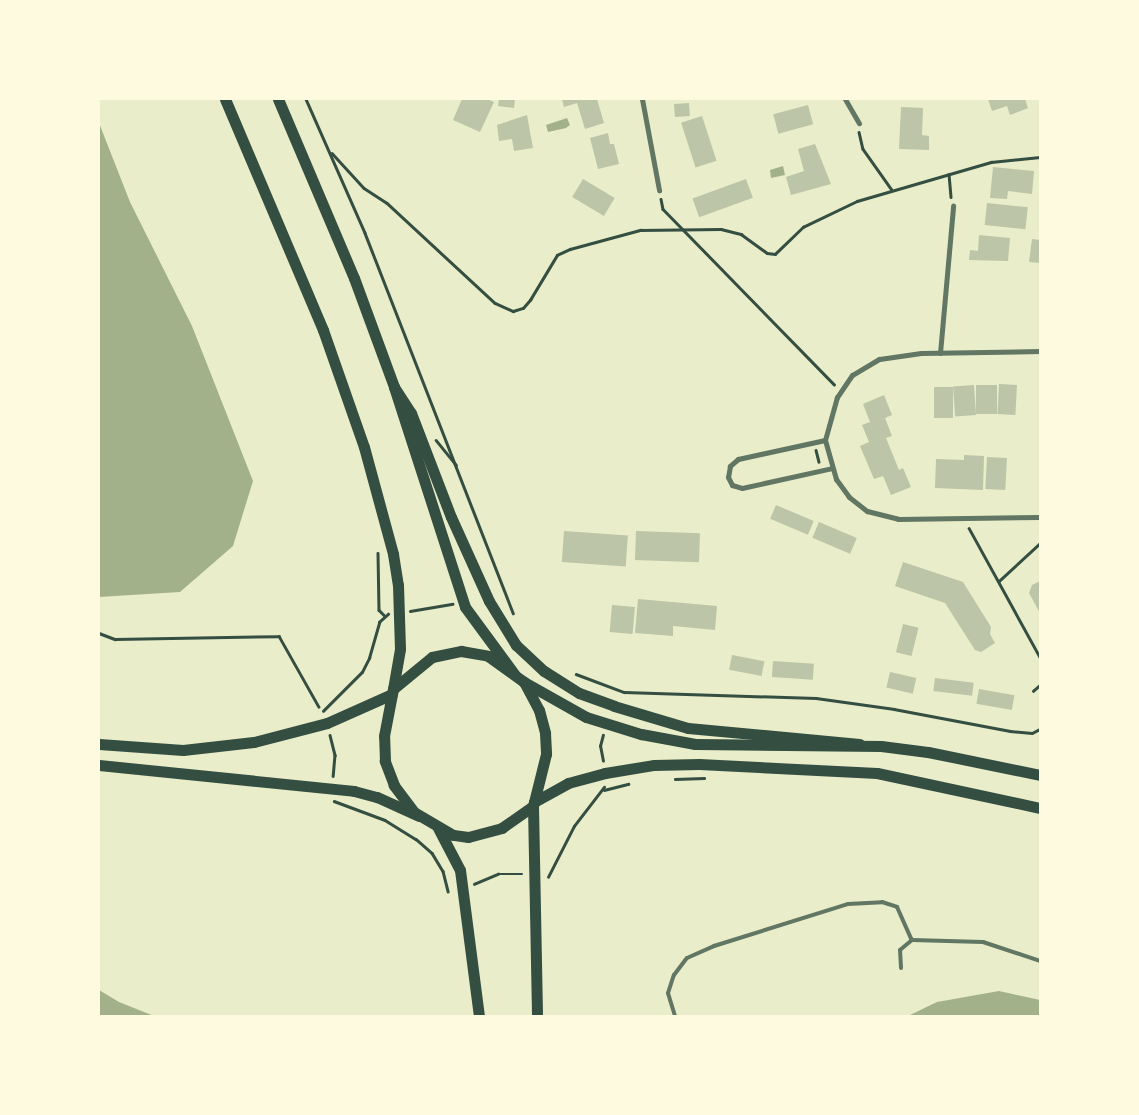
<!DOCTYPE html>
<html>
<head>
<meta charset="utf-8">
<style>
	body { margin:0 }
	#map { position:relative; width:1139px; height:1115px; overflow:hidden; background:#e9edc9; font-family:"Roboto Condensed",sans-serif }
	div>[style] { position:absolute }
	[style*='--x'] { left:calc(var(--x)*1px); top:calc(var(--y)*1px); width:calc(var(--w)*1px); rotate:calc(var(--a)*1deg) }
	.water>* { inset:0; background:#a3b18a }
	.building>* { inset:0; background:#bcc5a7; transform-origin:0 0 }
	.path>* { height:2.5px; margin:-1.25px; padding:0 1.25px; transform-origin:1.25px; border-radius:1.25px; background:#344e41 }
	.service>* { height:4px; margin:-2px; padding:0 2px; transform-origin:2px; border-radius:2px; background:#617663 }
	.minor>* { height:5px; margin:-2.5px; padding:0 2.5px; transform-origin:2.5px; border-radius:2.5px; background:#617663 }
	.primary>* { height:11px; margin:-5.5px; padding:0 5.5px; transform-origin:5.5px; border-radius:5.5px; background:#344e41 }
	.trunk>* { height:11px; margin:-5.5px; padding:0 5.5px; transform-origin:5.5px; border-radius:5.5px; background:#344e41 }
	span { translate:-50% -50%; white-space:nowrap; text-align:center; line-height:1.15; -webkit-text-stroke:5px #fefae0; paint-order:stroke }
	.frame { position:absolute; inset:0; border:100px solid #fefae0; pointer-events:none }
</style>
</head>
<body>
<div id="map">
	<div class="water">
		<div style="clip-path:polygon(567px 118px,570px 125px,566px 128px,548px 132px,546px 125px)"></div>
		<div style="clip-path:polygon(99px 123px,130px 202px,192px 326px,253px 481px,233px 546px,180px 592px,99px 597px)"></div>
		<div style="clip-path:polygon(783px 166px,785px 175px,771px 178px,770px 170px)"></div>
		<div style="clip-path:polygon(99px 990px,119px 1002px,154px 1016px,99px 1016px)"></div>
		<div style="clip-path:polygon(999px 991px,1040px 1000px,1040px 1016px,908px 1016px,937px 1002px)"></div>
	</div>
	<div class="building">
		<div style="clip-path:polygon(462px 99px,487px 99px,494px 102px,480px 132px,453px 120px)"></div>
		<div style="clip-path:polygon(499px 99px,515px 99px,514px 108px,498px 106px)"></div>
		<div style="clip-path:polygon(562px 99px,597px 99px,604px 123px,585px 129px,577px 103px,564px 107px)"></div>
		<div style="clip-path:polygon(988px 99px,1025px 99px,1028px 108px,1010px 115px,1007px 106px,992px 111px)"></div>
		<div style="left:689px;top:103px;width:13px;height:15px;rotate:86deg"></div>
		<div style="left:808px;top:105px;width:20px;height:36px;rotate:75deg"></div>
		<div style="clip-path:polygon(901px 107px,923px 108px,922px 135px,929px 136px,929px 150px,899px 149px)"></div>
		<div style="clip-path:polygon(527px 115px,533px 148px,514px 151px,512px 139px,499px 141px,497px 125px)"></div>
		<div style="left:702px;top:116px;width:47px;height:22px;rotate:72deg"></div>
		<div style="clip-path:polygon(608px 133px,610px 144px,614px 144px,619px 164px,598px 169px,590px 138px)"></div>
		<div style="clip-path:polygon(815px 144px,831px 184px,791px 195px,786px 177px,804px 171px,798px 149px)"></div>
		<div style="clip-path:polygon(993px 167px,1034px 171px,1032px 194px,1008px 191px,1007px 199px,990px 198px)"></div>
		<div style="left:583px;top:179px;width:37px;height:21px;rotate:31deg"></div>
		<div style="left:746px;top:179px;width:20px;height:57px;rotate:70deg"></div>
		<div style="left:987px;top:203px;width:41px;height:22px;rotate:6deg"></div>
		<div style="clip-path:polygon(979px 235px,1010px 238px,1008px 261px,969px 260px,970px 250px,978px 251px)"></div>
		<div style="clip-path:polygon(1032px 239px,1040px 240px,1040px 263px,1029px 262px)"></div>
		<div style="left:999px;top:384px;width:18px;height:30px;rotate:3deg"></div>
		<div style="left:974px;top:385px;width:30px;height:21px;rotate:86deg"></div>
		<div style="left:976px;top:385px;width:21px;height:29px"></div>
		<div style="left:934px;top:387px;width:19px;height:31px"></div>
		<div style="clip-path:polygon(884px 395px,892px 415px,885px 418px,892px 436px,886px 438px,899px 470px,903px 468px,911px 487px,891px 495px,883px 476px,874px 479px,860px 446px,869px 442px,862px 425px,870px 422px,863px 404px)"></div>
		<div style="clip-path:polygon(964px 455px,984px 456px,983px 490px,935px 488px,936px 459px,964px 460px)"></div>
		<div style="left:987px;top:457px;width:20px;height:32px;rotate:3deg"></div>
		<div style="left:776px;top:505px;width:41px;height:15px;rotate:23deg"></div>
		<div style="left:819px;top:522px;width:41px;height:17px;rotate:23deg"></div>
		<div style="left:564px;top:531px;width:64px;height:31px;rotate:4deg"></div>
		<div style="left:636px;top:531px;width:64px;height:29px;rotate:2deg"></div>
		<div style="clip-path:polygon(903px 562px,963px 582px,991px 627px,990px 634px,995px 643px,981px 652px,975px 650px,945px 603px,895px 586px)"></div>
		<div style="clip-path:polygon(1040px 581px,1040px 613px,1029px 593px,1032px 585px)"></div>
		<div style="clip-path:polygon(638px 599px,717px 606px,715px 630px,673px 626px,673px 636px,635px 633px)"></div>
		<div style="left:612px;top:605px;width:23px;height:27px;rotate:5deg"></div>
		<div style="left:903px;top:624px;width:16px;height:29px;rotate:14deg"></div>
		<div style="left:732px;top:655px;width:33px;height:15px;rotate:11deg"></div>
		<div style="left:773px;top:661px;width:41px;height:16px;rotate:4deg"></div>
		<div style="left:890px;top:672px;width:27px;height:16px;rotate:13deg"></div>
		<div style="left:935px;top:678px;width:39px;height:13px;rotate:7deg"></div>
		<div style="left:979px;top:689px;width:36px;height:15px;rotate:10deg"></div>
	</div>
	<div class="path">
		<div style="--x:306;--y:99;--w:146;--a:66.2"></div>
		<div style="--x:365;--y:233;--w:408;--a:68.7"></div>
		<div style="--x:859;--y:132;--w:17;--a:77"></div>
		<div style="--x:863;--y:149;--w:50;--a:54.7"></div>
		<div style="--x:332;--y:153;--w:47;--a:47.6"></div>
		<div style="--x:364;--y:188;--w:27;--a:33"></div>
		<div style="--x:387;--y:203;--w:147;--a:42.8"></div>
		<div style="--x:495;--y:303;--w:20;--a:24"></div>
		<div style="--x:513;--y:311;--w:10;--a:-17"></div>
		<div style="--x:523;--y:308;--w:11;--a:-49"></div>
		<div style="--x:530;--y:300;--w:52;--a:-59"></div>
		<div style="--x:557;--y:255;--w:14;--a:-25"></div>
		<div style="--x:570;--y:249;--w:73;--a:-15.2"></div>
		<div style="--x:640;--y:230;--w:81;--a:-0.7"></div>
		<div style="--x:721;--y:229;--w:21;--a:14"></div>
		<div style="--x:741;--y:234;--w:32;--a:36"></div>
		<div style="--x:767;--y:253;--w:8;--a:7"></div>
		<div style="--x:775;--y:254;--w:39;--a:-44"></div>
		<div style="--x:803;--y:227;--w:60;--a:-25.7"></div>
		<div style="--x:857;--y:201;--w:140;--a:-16.2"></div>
		<div style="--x:991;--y:162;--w:49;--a:-5.8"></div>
		<div style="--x:949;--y:174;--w:23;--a:85"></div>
		<div style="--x:661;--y:199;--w:10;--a:79"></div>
		<div style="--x:663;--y:209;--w:245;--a:45.7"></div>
		<div style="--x:436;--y:440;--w:32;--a:51"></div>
		<div style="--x:816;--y:450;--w:12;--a:76"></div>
		<div style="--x:969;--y:528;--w:147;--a:61.2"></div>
		<div style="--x:378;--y:553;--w:57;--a:89"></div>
		<div style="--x:379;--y:610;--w:7;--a:45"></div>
		<div style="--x:999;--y:581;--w:56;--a:-42.8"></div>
		<div style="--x:410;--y:611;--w:43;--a:-9.5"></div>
		<div style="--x:99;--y:633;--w:17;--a:21"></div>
		<div style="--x:115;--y:639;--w:164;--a:-1"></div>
		<div style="--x:279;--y:636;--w:81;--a:60.6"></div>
		<div style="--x:576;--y:674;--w:51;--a:20.6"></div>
		<div style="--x:624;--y:692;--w:192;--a:1.8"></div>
		<div style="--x:816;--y:698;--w:79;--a:8"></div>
		<div style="--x:894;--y:709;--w:118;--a:10.7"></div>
		<div style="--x:1010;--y:731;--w:22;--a:5"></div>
		<div style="--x:1032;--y:733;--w:9;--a:-27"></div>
		<div style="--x:1033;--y:691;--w:9;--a:-41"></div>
		<div style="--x:323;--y:711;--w:55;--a:-45"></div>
		<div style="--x:362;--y:672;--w:16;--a:-63"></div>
		<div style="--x:369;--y:658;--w:37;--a:-74"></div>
		<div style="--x:379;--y:622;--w:12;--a:-42"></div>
		<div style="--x:330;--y:735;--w:21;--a:76"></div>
		<div style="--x:335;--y:755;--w:21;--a:95"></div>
		<div style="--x:603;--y:761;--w:15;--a:-101"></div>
		<div style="--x:600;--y:746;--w:11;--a:-75"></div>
		<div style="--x:675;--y:779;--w:29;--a:-2"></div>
		<div style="--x:604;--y:790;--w:25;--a:-14"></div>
		<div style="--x:334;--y:801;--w:54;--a:20.4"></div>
		<div style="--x:385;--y:820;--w:36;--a:32"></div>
		<div style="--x:416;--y:839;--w:21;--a:41"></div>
		<div style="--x:432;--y:853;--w:21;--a:59"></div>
		<div style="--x:443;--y:871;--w:21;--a:76"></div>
		<div style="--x:548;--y:877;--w:57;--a:-63"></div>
		<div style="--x:574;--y:826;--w:49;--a:-52.4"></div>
		<div style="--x:474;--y:884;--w:26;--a:-23"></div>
		<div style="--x:498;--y:874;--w:24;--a:0"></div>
	</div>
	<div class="service">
		<div style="--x:901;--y:968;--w:18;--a:-93"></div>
		<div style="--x:900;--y:950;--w:16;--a:-40"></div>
		<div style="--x:675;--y:1016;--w:24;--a:-107"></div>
		<div style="--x:668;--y:993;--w:19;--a:-72"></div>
		<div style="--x:674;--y:975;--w:21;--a:-53"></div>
		<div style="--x:687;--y:958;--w:30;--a:-24"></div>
		<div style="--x:714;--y:946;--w:140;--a:-17.4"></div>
		<div style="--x:848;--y:904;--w:34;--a:-3"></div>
		<div style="--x:882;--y:902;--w:16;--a:18"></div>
		<div style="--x:897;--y:907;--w:36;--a:66"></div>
		<div style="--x:912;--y:940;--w:71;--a:1.6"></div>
		<div style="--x:983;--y:942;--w:60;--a:18.4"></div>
	</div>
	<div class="minor">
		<div style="--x:642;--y:99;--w:93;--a:79.4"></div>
		<div style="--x:845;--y:99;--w:28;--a:60"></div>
		<div style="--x:1040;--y:351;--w:119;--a:179"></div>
		<div style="--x:921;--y:353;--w:42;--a:171.9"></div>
		<div style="--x:879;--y:359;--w:31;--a:149"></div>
		<div style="--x:852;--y:375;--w:27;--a:124"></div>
		<div style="--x:837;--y:397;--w:45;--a:105.6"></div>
		<div style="--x:825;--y:440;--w:41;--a:74.2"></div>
		<div style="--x:836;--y:479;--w:22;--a:54"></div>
		<div style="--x:849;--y:497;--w:23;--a:38"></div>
		<div style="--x:867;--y:511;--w:32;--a:14"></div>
		<div style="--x:898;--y:519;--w:142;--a:-0.8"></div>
		<div style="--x:940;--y:353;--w:148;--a:-84.9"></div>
		<div style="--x:825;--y:440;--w:89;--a:167.7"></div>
		<div style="--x:738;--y:459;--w:11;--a:139"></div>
		<div style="--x:730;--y:466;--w:11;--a:100"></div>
		<div style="--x:728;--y:477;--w:9;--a:63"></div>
		<div style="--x:732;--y:485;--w:10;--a:17"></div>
		<div style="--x:742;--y:488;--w:92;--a:-12.5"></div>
	</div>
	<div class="primary">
		<div style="--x:524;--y:682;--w:71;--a:29.4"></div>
		<div style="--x:586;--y:717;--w:58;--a:17.2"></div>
		<div style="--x:641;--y:734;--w:55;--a:10.5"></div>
		<div style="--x:695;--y:744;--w:186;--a:0.6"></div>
		<div style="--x:881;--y:746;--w:47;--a:7.3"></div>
		<div style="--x:928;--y:752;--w:114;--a:11.6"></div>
		<div style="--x:99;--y:744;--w:84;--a:4.1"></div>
		<div style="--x:183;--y:750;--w:71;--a:-6.4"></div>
		<div style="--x:254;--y:742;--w:75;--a:-14.6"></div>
		<div style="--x:327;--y:723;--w:71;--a:-24"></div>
		<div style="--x:99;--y:765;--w:256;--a:5.8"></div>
		<div style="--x:354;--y:791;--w:24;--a:15"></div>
		<div style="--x:377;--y:797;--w:46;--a:24.3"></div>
		<div style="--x:533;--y:806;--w:4;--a:-76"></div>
		<div style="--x:534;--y:802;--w:39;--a:-29"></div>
		<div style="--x:568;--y:783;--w:38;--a:-15"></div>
		<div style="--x:605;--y:773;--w:50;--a:-9.3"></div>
		<div style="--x:654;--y:765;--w:45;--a:-1.3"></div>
		<div style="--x:699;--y:764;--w:178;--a:2.9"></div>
		<div style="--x:877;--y:773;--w:167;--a:12.1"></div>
	</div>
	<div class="trunk">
		<div style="--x:225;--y:99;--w:251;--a:67"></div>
		<div style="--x:323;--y:330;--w:124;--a:70.7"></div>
		<div style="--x:364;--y:447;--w:111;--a:74.8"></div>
		<div style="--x:393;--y:554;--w:31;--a:81"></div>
		<div style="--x:398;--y:585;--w:64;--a:88.2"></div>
		<div style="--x:400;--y:649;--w:41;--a:99.9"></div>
		<div style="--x:278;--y:99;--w:194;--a:67"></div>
		<div style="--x:354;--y:278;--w:116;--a:69.8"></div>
		<div style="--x:394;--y:387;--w:231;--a:72.1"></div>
		<div style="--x:465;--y:607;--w:84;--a:53.7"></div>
		<div style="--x:394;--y:387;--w:31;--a:57"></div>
		<div style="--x:411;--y:413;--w:111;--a:69"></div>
		<div style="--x:451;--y:517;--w:92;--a:65.7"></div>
		<div style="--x:489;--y:601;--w:52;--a:58.5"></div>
		<div style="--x:516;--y:645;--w:38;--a:43"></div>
		<div style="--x:544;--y:671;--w:41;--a:32.2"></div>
		<div style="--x:579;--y:693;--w:37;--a:20"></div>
		<div style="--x:614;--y:706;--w:77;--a:16.6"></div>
		<div style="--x:688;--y:728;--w:172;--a:5.3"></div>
		<div style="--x:533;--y:806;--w:38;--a:145"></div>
		<div style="--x:502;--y:828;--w:35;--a:165"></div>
		<div style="--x:468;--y:837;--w:15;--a:-172"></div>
		<div style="--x:453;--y:835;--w:45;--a:-149.5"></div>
		<div style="--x:414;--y:812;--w:34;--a:-127"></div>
		<div style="--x:394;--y:785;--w:26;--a:-111"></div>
		<div style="--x:385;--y:761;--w:25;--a:-92"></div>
		<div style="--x:384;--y:736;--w:48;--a:-79.2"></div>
		<div style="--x:393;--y:689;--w:50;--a:-39.4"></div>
		<div style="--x:432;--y:657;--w:30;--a:-12"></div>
		<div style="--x:461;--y:651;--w:27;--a:10"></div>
		<div style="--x:488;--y:656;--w:44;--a:35.8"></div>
		<div style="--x:524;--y:682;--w:32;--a:62"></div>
		<div style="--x:539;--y:710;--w:24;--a:75"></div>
		<div style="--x:545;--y:733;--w:21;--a:87"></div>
		<div style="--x:546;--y:754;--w:49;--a:104"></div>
		<div style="--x:533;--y:806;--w:210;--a:88.9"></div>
		<div style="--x:438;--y:828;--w:47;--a:62.4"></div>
		<div style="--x:460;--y:870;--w:147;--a:82.6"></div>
	</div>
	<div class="frame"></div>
</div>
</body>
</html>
